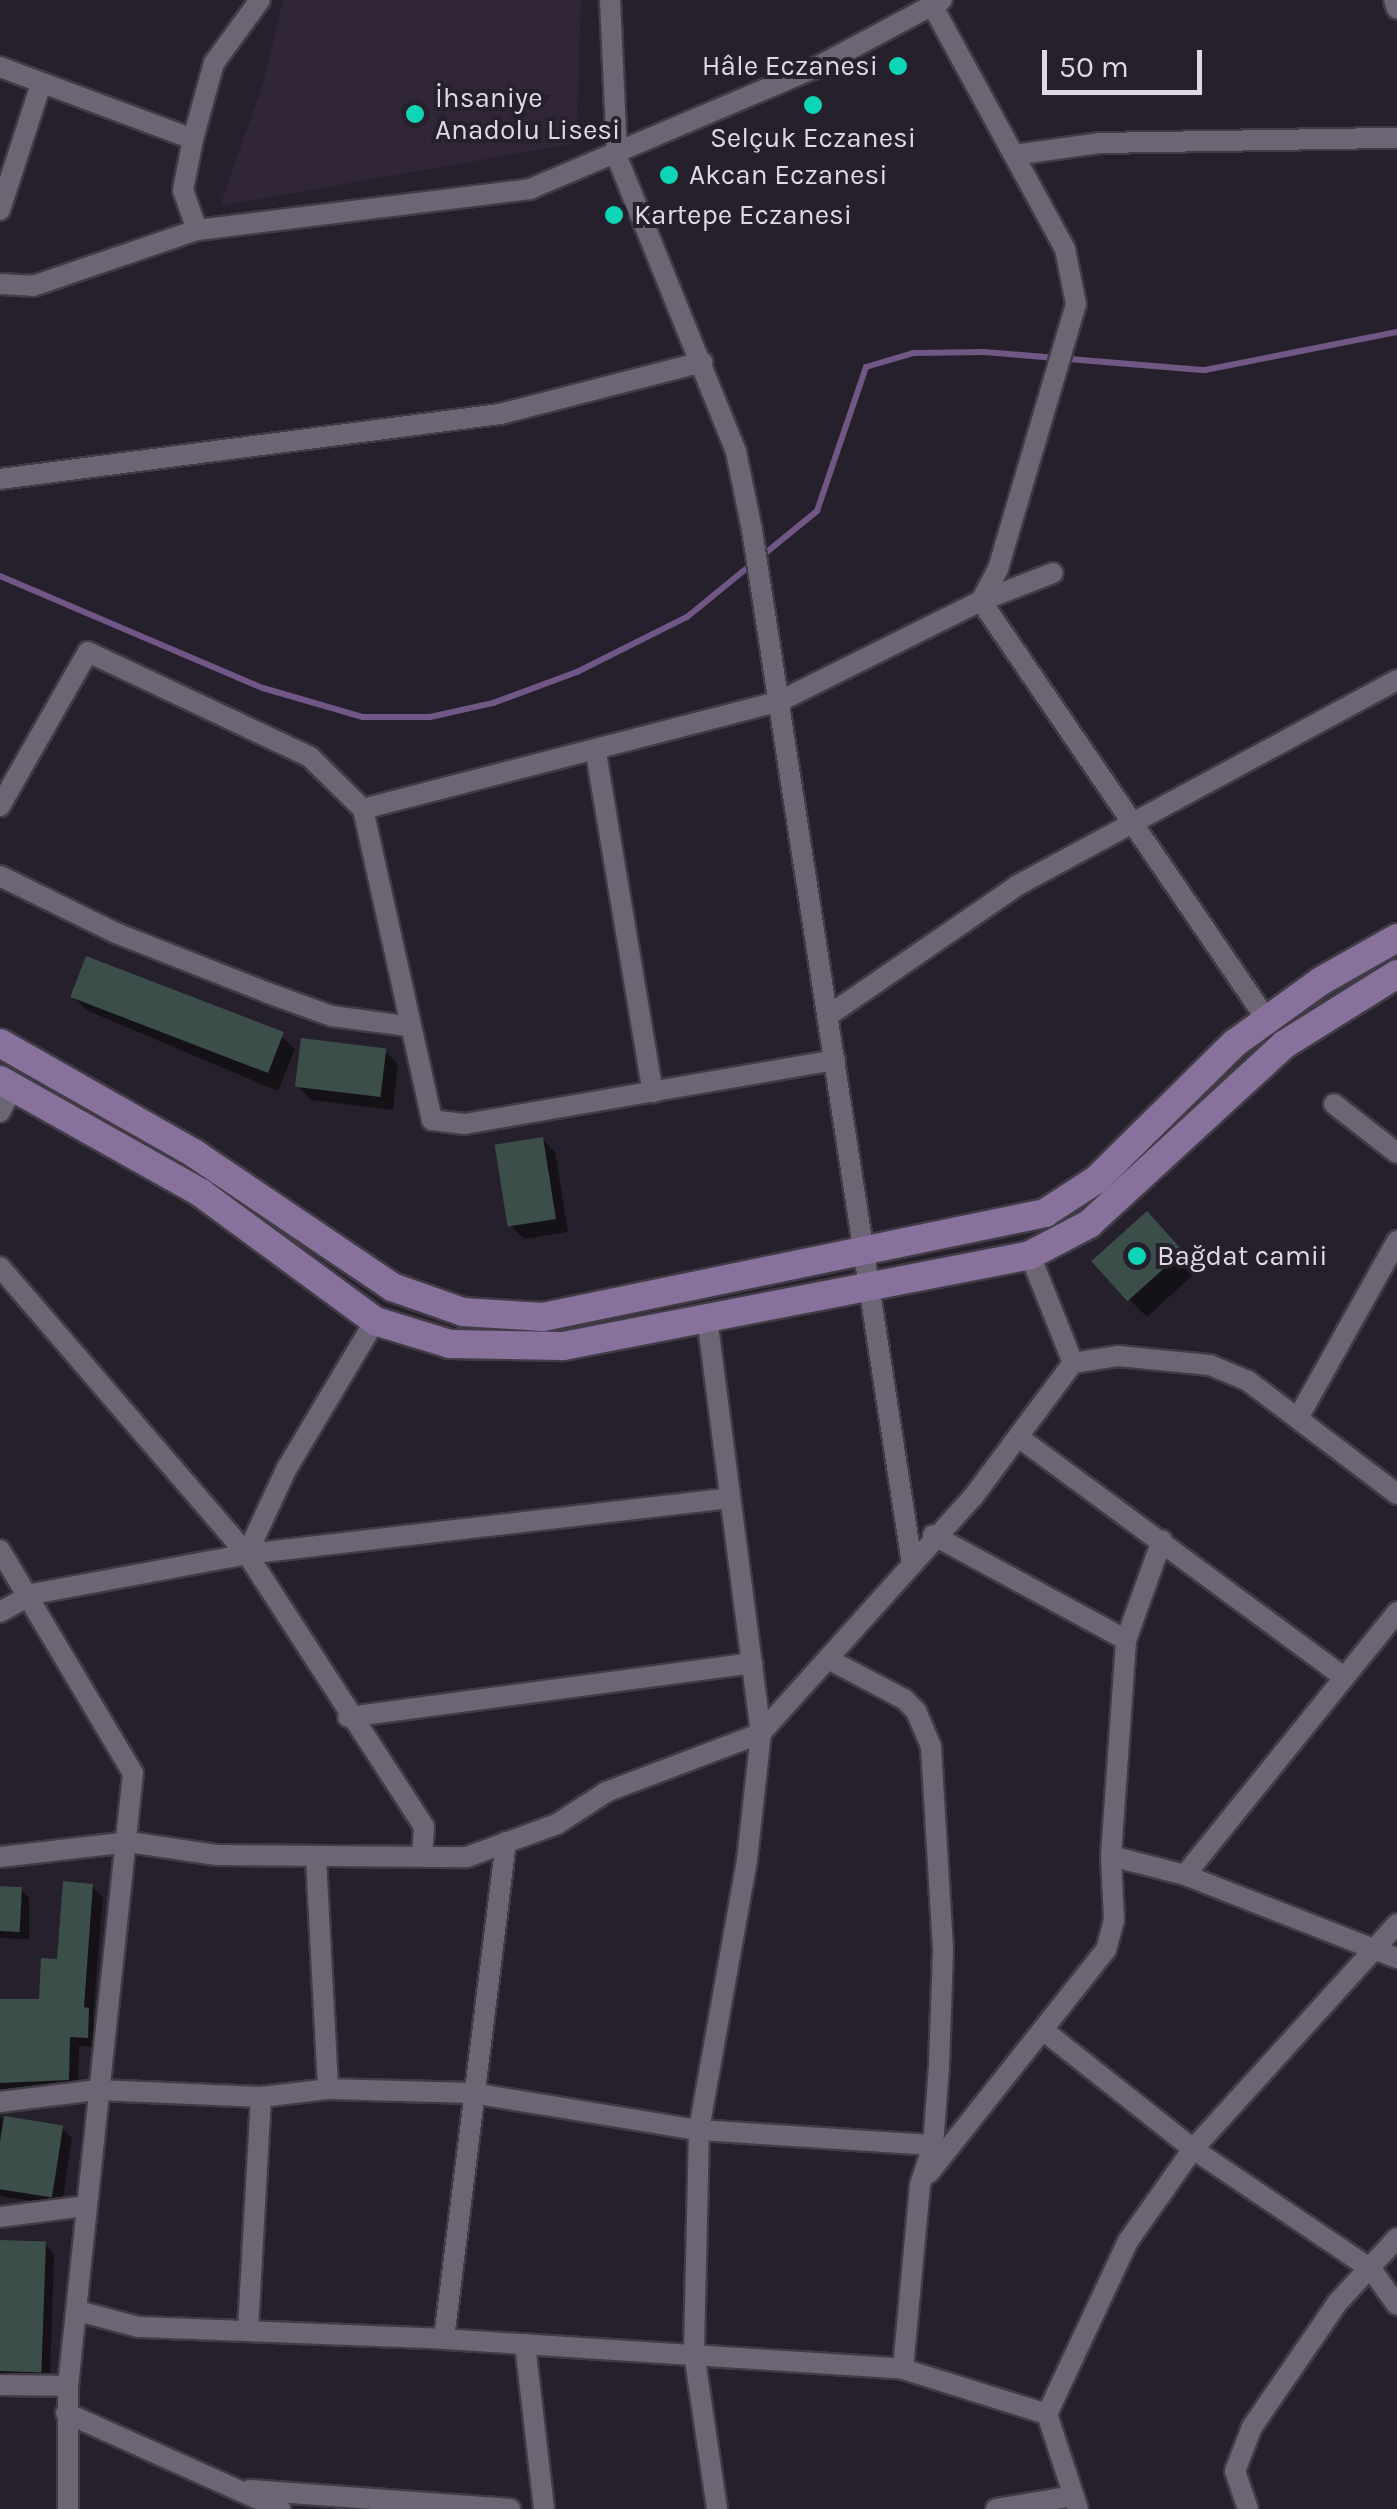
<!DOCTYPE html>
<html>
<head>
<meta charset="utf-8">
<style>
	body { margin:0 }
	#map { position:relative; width:1397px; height:2509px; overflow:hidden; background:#26202c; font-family:Karla,sans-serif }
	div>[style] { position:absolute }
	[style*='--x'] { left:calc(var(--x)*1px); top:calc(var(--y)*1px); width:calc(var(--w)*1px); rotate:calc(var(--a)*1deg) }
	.built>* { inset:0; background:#302638 }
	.shadow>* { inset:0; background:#0007 }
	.stream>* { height:6px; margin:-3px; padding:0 3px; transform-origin:3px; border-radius:3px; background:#725786 }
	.building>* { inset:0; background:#3c4e49; transform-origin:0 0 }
	.roads { filter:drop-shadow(2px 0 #413b45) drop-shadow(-2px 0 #413b45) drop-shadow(0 2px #413b45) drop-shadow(0 -2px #413b45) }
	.minor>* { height:20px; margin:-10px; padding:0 10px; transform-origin:10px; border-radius:10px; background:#6d6574 }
	.major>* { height:28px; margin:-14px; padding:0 14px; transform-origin:14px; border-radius:14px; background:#88719a }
	.dots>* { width:28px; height:28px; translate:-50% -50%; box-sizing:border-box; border:5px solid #26202c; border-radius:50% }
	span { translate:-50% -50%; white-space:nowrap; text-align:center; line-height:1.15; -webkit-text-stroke:8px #26202c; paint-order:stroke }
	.poi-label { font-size:28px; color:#ded9e2 }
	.right { translate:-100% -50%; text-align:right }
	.left { translate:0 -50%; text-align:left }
	.scale { position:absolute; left:1042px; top:50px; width:160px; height:45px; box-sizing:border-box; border:5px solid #ded9e2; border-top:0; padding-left:12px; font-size:30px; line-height:35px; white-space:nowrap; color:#ded9e2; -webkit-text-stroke:8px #26202c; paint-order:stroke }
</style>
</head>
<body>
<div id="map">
	<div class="built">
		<div style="clip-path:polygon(283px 0,581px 0,576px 143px,220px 206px,263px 84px)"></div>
	</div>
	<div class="shadow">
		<div style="clip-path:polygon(73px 997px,281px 1036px,295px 1049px,278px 1091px,86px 1010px)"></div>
		<div style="clip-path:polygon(385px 1051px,398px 1064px,393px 1110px,311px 1100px,298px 1086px)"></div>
		<div style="clip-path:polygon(542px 1139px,555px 1152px,568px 1232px,524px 1239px,511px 1226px)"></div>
		<div style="clip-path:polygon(1164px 1232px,1198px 1270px,1147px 1317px,1129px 1299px)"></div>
		<div style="clip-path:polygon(92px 1887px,103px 1897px,93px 2015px,98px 2047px,79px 2046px,78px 2089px,0 2093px,0 2005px,41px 2001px)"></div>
		<div style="clip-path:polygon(0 1889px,21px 1889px,29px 1898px,29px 1939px,0 1938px)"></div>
		<div style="clip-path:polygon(0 2118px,62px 2128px,72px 2138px,62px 2206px,0 2196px)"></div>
		<div style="clip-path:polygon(0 2242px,45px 2244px,54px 2254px,50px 2381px,0 2386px)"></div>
	</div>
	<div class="stream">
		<div style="--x:0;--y:576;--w:286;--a:23.1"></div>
		<div style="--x:263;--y:688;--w:104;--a:16.2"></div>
		<div style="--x:363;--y:717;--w:67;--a:0"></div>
		<div style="--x:430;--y:717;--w:65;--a:-12.5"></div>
		<div style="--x:493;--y:703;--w:90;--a:-20.3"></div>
		<div style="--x:577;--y:672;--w:123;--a:-26.6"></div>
		<div style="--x:687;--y:617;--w:168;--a:-39.2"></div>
		<div style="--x:817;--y:511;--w:152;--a:-71.2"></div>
		<div style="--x:866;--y:367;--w:49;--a:-16.6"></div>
		<div style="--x:913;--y:353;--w:71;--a:-0.8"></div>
		<div style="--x:984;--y:352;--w:222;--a:4.7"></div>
		<div style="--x:1205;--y:370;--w:196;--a:-11.2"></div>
	</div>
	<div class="building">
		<div style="left:86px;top:956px;width:212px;height:44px;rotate:21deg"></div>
		<div style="left:301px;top:1038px;width:86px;height:49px;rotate:7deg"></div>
		<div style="left:543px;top:1137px;width:83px;height:49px;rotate:81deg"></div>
		<div style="left:1147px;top:1211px;width:54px;height:75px;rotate:48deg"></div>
		<div style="clip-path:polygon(63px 1881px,93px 1884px,84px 2007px,89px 2008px,88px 2038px,70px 2037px,69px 2080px,0 2083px,0 1999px,39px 1999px,41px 1958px,57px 1959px)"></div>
		<div style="left:0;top:1886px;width:22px;height:45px;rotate:3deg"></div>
		<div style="left:4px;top:2116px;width:60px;height:73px;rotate:9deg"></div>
		<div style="left:0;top:2240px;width:46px;height:131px;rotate:2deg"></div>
	</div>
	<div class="roads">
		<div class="minor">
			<div style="--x:610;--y:0;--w:157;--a:87.4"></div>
			<div style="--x:617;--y:157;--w:318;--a:68"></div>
			<div style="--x:736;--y:452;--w:80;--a:78.4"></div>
			<div style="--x:752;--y:530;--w:1045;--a:81.2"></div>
			<div style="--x:1394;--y:0;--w:9;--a:72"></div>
			<div style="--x:932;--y:5;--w:278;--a:61.4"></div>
			<div style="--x:1065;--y:249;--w:56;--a:78.7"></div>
			<div style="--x:1076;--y:304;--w:276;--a:106.4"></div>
			<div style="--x:998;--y:569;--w:36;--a:118"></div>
			<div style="--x:0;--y:67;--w:206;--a:20.5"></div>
			<div style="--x:1014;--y:155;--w:86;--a:-8"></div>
			<div style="--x:1099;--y:143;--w:298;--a:-1"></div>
			<div style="--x:0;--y:210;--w:129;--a:-72"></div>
			<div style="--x:197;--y:230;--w:42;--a:-109.3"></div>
			<div style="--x:183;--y:190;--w:52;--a:-78.9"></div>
			<div style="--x:193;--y:139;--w:79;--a:-74.6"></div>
			<div style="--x:214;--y:63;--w:78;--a:-53.9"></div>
			<div style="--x:0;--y:284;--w:33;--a:3"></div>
			<div style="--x:33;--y:286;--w:173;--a:-18.9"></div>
			<div style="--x:197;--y:230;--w:336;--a:-7"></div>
			<div style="--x:530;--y:189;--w:307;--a:-23"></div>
			<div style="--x:813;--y:69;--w:146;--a:-28.1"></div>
			<div style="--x:0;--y:479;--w:504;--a:-7.41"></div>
			<div style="--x:500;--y:414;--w:209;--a:-14.4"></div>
			<div style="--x:981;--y:601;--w:77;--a:-21.3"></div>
			<div style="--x:596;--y:753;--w:344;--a:80.5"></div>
			<div style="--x:0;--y:806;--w:177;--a:-60.3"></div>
			<div style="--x:88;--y:652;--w:246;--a:25.3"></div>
			<div style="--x:310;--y:757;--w:74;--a:44.5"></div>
			<div style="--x:0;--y:876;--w:129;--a:26.2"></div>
			<div style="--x:116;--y:933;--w:163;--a:21.5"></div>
			<div style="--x:268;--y:993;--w:68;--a:19.8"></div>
			<div style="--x:332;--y:1016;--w:76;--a:7.6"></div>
			<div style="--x:829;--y:1015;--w:229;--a:-34.5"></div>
			<div style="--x:1018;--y:885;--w:431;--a:-28.4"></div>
			<div style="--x:835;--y:1060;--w:376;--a:170.2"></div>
			<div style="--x:464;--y:1124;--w:32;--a:-173"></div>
			<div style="--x:432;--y:1120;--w:319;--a:-102.5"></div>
			<div style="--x:363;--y:809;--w:431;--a:-14.5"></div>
			<div style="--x:780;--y:701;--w:225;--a:-26.5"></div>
			<div style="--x:981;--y:601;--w:507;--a:55.68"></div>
			<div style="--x:1334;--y:1104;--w:80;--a:37.9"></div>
			<div style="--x:0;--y:1112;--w:29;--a:-63"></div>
			<div style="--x:0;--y:1267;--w:379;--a:49.3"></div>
			<div style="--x:247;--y:1554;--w:325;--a:57"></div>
			<div style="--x:424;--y:1827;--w:29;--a:94"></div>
			<div style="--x:707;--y:1318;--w:418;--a:82.6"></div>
			<div style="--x:761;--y:1733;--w:128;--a:96.3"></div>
			<div style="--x:747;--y:1860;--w:274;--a:100.1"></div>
			<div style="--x:699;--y:2130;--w:223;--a:91.3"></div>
			<div style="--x:694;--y:2353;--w:158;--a:81.6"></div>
			<div style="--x:1073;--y:1363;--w:46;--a:-8.8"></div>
			<div style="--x:1118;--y:1356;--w:92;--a:5.6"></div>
			<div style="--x:1210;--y:1365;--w:41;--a:22.8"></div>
			<div style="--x:1248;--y:1381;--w:187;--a:37.2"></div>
			<div style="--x:1298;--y:1418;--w:203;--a:-60.8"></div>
			<div style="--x:1021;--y:1439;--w:401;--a:36.4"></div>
			<div style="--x:933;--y:1535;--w:220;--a:28.5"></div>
			<div style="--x:0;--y:1550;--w:260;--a:59.2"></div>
			<div style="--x:133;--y:1773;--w:616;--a:96.05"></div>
			<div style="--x:68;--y:2386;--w:123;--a:90"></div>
			<div style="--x:247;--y:1554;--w:485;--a:-6.6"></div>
			<div style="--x:0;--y:1612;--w:37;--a:-29"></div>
			<div style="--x:32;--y:1594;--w:219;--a:-10.5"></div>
			<div style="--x:247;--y:1554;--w:95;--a:-65.1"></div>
			<div style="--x:287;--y:1468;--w:171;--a:-59.1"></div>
			<div style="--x:828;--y:1659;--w:86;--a:27.8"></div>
			<div style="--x:904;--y:1699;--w:17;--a:45"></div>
			<div style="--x:916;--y:1711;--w:39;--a:67"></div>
			<div style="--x:931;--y:1747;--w:204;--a:86.6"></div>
			<div style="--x:943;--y:1951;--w:115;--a:92"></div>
			<div style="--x:939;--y:2066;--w:79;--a:94.3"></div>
			<div style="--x:933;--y:2145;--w:42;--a:108"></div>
			<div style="--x:920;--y:2185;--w:185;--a:95.3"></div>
			<div style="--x:348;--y:1717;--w:408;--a:-7.6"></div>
			<div style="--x:1111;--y:1856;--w:76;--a:14.4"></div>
			<div style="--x:1185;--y:1875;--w:228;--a:21.4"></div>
			<div style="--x:0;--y:1857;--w:130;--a:-6.6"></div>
			<div style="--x:129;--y:1842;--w:88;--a:8.5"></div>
			<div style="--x:216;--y:1855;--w:251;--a:0.5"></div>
			<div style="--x:467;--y:1857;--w:96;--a:-20.1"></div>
			<div style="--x:557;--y:1824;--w:59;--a:-33.1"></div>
			<div style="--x:606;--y:1792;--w:166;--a:-20.8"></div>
			<div style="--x:761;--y:1733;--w:317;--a:-48.1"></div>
			<div style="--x:973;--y:1497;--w:167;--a:-53.3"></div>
			<div style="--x:1073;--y:1363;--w:116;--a:-111.7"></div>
			<div style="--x:316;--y:1858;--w:231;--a:87"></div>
			<div style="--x:1185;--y:1875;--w:338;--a:-51.1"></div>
			<div style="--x:1043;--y:2030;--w:191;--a:38.4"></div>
			<div style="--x:1193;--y:2149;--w:215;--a:34"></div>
			<div style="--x:1371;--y:2269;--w:44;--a:54.2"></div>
			<div style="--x:0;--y:2102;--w:99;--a:-7"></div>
			<div style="--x:98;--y:2090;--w:163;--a:2.5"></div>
			<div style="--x:261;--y:2097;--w:67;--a:-6.8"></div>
			<div style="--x:328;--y:2089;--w:144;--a:1.6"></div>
			<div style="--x:472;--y:2093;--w:230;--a:9.3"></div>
			<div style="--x:699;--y:2130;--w:234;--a:3.7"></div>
			<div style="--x:929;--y:2173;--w:285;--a:-51.6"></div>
			<div style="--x:1106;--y:1950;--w:31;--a:-75"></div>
			<div style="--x:1114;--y:1920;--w:64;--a:-92.7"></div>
			<div style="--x:1111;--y:1856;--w:217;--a:-86"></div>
			<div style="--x:1126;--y:1640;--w:106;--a:-70.2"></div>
			<div style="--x:0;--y:2217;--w:87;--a:-7.3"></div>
			<div style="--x:78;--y:2311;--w:62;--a:14.9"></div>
			<div style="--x:138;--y:2327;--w:306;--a:2.2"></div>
			<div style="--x:444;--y:2339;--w:460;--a:3.7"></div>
			<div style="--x:903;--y:2369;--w:151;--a:17.4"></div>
			<div style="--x:248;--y:2329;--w:232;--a:-86.8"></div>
			<div style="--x:444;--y:2339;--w:501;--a:-82.89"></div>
			<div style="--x:525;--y:2344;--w:166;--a:83.4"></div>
			<div style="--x:0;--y:2385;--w:68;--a:0.8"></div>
			<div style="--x:66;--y:2413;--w:235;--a:24.1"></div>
			<div style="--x:250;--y:2490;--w:261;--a:4.2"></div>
			<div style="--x:996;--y:2509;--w:79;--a:-9.5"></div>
			<div style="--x:1078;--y:2509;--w:100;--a:-108.1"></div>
			<div style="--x:1047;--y:2414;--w:191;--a:-64.9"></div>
			<div style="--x:1128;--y:2241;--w:113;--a:-54.8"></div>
			<div style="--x:1193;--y:2149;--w:304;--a:-47.8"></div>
			<div style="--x:1248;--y:2509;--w:40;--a:-108.9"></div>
			<div style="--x:1235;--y:2471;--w:47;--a:-68.9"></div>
			<div style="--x:1252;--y:2427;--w:152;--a:-55.5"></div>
			<div style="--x:1338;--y:2302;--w:87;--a:-47.3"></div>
		</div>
		<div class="major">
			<div style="--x:0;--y:1043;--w:224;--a:29.6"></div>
			<div style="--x:195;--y:1154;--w:238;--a:34"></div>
			<div style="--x:392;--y:1287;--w:75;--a:19.4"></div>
			<div style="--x:463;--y:1312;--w:80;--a:3.6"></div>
			<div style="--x:543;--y:1317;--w:513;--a:-11.7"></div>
			<div style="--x:1045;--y:1213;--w:61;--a:-32.9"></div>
			<div style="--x:1096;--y:1180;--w:195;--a:-44.6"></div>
			<div style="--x:1235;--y:1043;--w:106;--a:-35.8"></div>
			<div style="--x:1321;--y:981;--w:87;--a:-29.5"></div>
			<div style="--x:0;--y:1080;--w:231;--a:29.3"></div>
			<div style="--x:201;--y:1193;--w:216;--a:36.3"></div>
			<div style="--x:375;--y:1321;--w:78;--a:17"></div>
			<div style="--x:450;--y:1344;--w:113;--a:1"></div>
			<div style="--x:563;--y:1346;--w:476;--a:-11"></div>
			<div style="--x:1030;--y:1255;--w:67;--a:-27.7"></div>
			<div style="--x:1089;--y:1224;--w:266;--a:-42.6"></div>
			<div style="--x:1285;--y:1044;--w:132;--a:-32"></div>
		</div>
	</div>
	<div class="dots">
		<div style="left:898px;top:66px;background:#0dd5b5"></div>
		<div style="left:813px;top:105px;background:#0dd5b5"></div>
		<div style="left:415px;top:114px;background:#0dd5b5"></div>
		<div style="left:669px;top:175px;background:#0dd5b5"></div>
		<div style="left:614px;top:215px;background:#0dd5b5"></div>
		<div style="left:1137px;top:1256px;background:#0dd5b5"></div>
	</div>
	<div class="poi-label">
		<span class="right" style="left:878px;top:66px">Hâle Eczanesi</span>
		<span class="left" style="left:435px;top:114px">İhsaniye<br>Anadolu Lisesi</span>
		<span style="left:813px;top:138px">Selçuk Eczanesi</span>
		<span class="left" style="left:689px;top:175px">Akcan Eczanesi</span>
		<span class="left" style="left:634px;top:215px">Kartepe Eczanesi</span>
		<span class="left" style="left:1157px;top:1256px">Bağdat camii</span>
	</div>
	<div class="scale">50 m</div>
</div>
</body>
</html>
